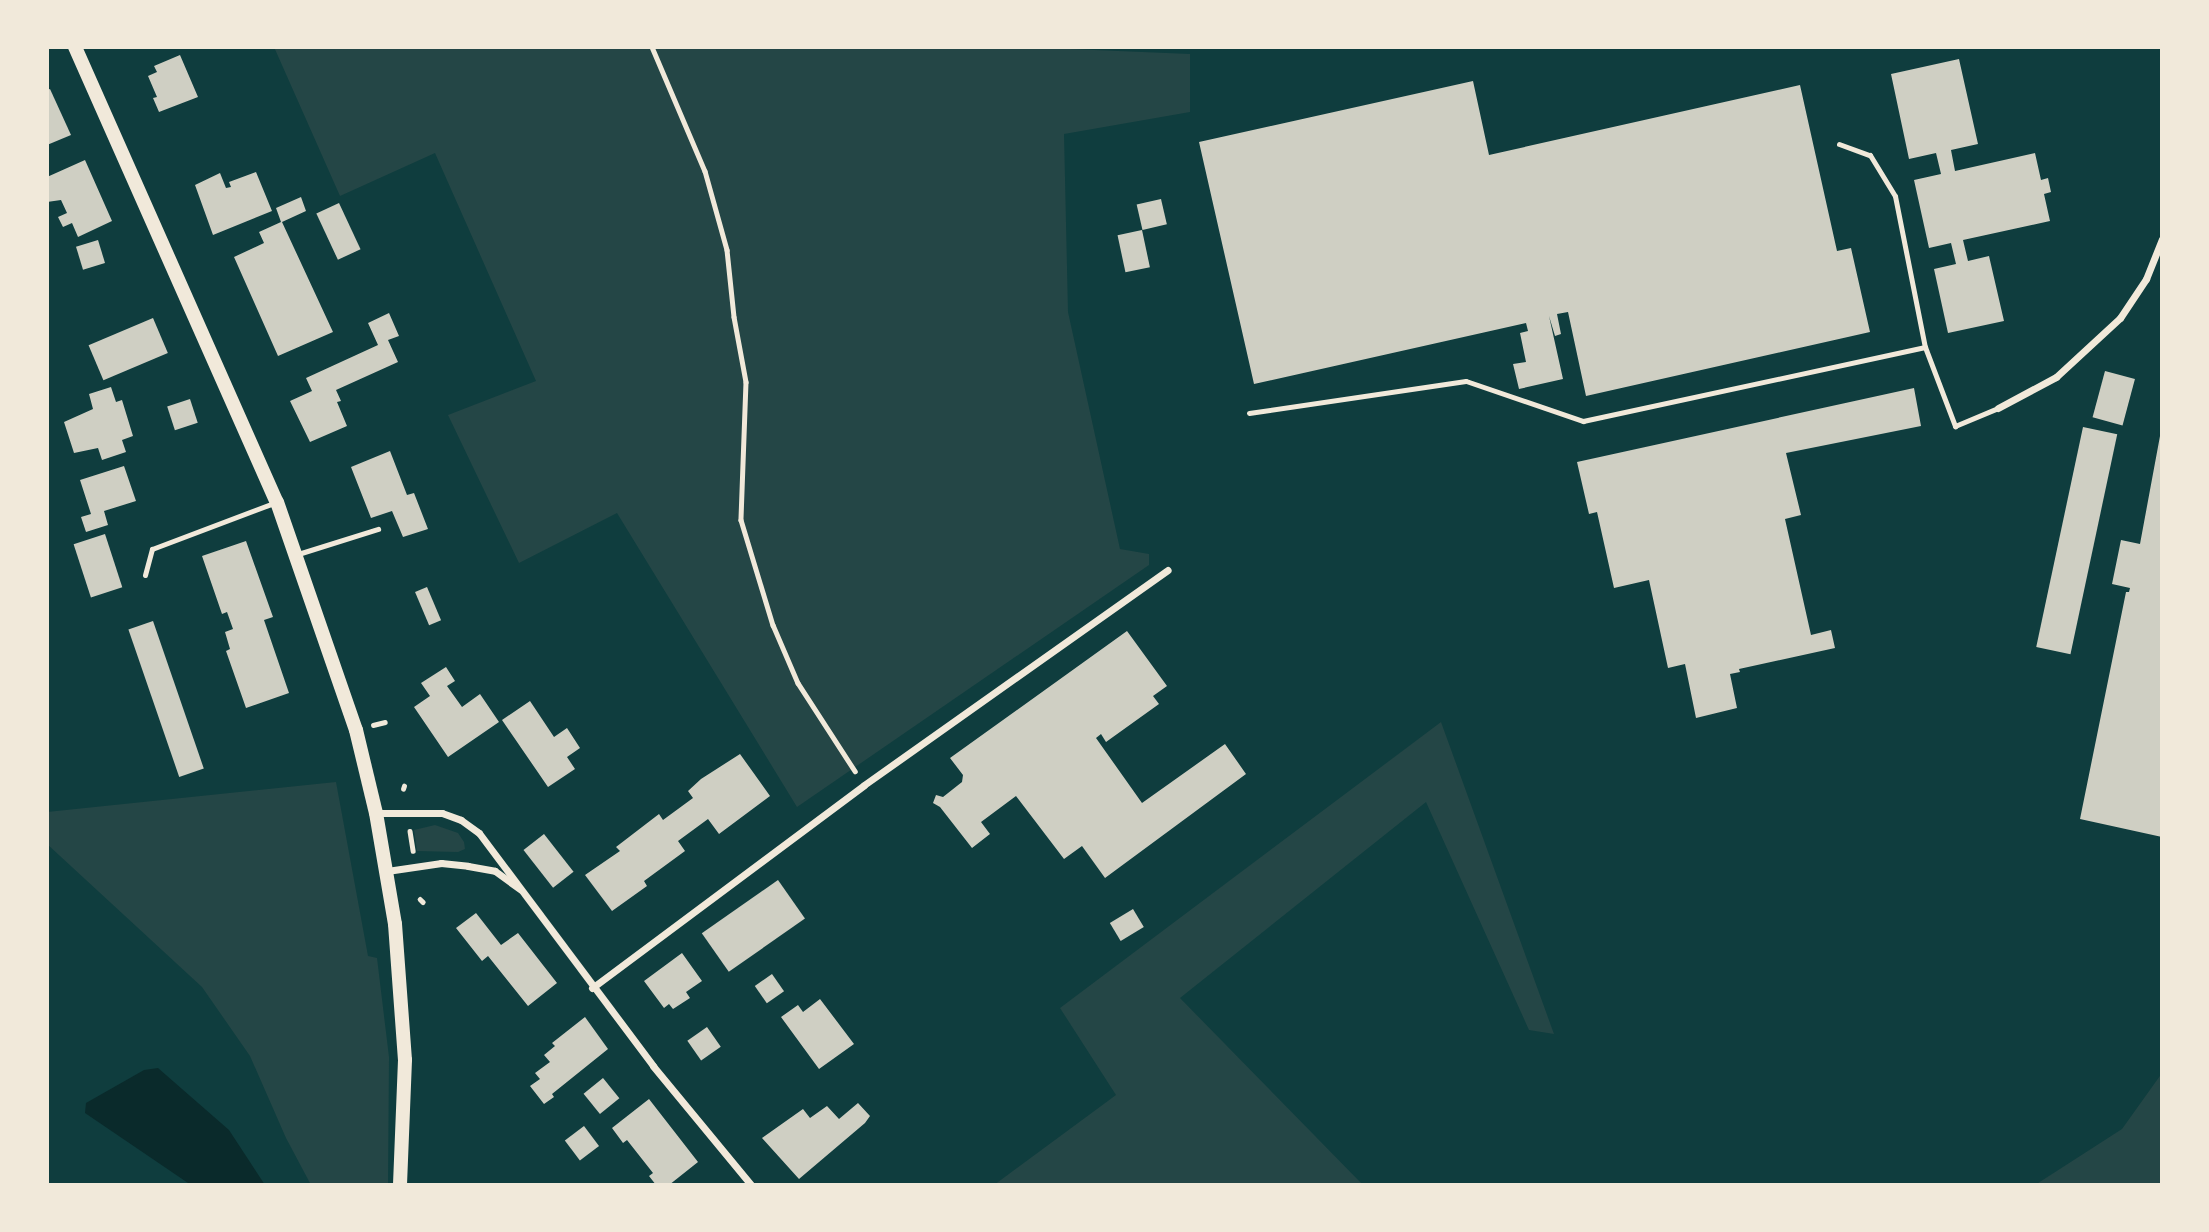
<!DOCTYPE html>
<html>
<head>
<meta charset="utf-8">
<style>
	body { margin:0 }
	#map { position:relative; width:2209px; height:1232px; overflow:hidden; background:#0f3d3e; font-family:Arial,sans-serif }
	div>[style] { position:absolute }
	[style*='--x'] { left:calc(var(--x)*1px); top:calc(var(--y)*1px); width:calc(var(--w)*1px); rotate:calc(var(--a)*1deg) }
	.green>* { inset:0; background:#244646 }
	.water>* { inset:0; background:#0a2a2b }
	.building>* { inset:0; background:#cfcfc3; transform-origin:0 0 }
	.path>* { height:4.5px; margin:-2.25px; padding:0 2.25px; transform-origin:2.25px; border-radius:2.25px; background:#f1e9da }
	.service>* { height:5px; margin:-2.5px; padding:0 2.5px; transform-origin:2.5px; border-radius:2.5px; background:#f1e9da }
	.minor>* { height:7px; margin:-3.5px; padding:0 3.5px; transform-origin:3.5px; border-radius:3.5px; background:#f1e9da }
	.secondary>* { height:14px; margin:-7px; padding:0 7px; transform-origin:7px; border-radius:7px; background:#f1e9da }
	span { translate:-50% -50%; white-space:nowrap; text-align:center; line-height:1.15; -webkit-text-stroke:5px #f1e9da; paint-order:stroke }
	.frame { position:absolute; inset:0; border:49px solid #f1e9da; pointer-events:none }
</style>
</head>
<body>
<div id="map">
	<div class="green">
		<div style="clip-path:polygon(274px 47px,1023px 47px,1190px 54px,1190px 112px,1064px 134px,1068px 312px,1120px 549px,1149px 554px,1149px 565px,797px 807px,617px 513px,519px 563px,448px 415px,536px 381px,435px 153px,340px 196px)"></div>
		<div style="clip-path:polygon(1441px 722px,1554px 1034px,1529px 1030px,1426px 802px,1180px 998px,1363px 1185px,994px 1185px,1116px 1095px,1060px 1008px)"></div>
		<div style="clip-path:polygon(336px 782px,368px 956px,377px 958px,389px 1057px,388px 1185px,311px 1185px,286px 1138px,250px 1056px,202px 987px,47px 844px,47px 812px)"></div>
		<div style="clip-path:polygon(435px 825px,458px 833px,464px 842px,465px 849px,458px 852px,417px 851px,414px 830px)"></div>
		<div style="clip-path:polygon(2162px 1073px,2162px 1185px,2035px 1185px,2122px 1129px)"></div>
	</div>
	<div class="water">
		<div style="clip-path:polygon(158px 1068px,229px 1130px,265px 1185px,191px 1185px,85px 1113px,86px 1103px,144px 1070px)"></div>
	</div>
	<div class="building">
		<div style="clip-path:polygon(180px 55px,198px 97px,159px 112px,153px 98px,157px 97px,148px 76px,157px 72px,154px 66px)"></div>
		<div style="clip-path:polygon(1959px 59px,1978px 144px,1951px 150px,1955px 171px,2035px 153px,2041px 180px,2048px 178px,2051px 192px,2044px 194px,2050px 221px,1963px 240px,1968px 261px,1989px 256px,2004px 321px,1948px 333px,1934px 269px,1956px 264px,1951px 243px,1929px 248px,1914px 180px,1941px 174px,1936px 153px,1909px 159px,1891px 74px)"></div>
		<div style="clip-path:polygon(1473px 81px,1489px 155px,1800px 85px,1837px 251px,1851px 248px,1870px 332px,1586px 396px,1568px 312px,1557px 314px,1561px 334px,1555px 336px,1549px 316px,1563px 379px,1519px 389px,1513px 364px,1526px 362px,1520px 333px,1528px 331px,1526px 323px,1254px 384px,1199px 142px)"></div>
		<div style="clip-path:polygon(50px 89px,71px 135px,47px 145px,47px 90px)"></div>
		<div style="clip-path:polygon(85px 160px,112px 221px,78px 237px,72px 223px,63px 227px,58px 217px,67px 213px,61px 200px,47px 202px,47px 177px)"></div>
		<div style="clip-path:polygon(256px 172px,272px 211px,213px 235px,195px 185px,220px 173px,226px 188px,231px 187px,229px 182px)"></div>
		<div style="clip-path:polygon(301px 197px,306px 211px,282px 222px,333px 332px,278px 356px,234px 257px,264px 243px,259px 232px,281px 222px,276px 208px)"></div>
		<div style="left:1161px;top:199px;width:26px;height:25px;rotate:77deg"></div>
		<div style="left:339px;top:203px;width:51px;height:25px;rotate:65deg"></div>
		<div style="left:1142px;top:230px;width:38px;height:25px;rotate:78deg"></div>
		<div style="left:98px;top:240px;width:24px;height:23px;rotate:73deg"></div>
		<div style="clip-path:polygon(389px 313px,399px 336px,388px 340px,398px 362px,336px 390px,341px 401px,337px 402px,347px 426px,310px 442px,290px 401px,312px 391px,306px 378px,378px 345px,368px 323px)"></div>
		<div style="left:153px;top:318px;width:38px;height:70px;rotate:67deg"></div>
		<div style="left:2105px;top:371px;width:31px;height:48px;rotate:15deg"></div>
		<div style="clip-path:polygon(111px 387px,116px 402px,122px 400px,133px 436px,122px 440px,126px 452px,102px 460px,98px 448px,74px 453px,64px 422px,93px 409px,89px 394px)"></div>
		<div style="clip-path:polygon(1914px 388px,1921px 426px,1786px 453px,1801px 515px,1785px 519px,1811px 635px,1831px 630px,1835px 648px,1739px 669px,1740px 672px,1730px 674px,1737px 708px,1696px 718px,1685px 664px,1668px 668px,1649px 580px,1614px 588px,1597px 512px,1589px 514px,1577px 462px)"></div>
		<div style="left:190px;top:399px;width:25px;height:24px;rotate:72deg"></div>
		<div style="left:2083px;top:427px;width:35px;height:225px;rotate:12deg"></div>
		<div style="clip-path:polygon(2160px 436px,2162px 436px,2162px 837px,2080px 819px,2126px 592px,2129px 592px,2130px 588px,2112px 584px,2121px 540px,2140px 544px)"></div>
		<div style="clip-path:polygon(390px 451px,407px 495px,414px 493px,428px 529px,403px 537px,392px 511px,371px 518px,351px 467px)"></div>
		<div style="clip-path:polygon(124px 466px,136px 501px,104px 511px,108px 525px,86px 532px,81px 517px,91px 514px,80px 480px)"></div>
		<div style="left:105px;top:534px;width:56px;height:33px;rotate:72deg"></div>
		<div style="clip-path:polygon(246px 541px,273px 617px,264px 620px,289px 693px,246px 708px,226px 651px,230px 649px,225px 632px,233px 629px,227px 612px,222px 614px,202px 556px)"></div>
		<div style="left:427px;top:587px;width:36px;height:13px;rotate:67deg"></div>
		<div style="left:153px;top:621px;width:156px;height:26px;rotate:71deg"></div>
		<div style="clip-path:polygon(1127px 631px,1167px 686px,1153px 696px,1159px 704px,1106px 742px,1101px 734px,1096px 738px,1142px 803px,1225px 744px,1246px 774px,1105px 878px,1082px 846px,1064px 859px,1016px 796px,981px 822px,990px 834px,972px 848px,940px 807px,933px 803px,936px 795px,943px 797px,962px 782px,963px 775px,950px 758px)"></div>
		<div style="clip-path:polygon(446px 667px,455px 681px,447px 686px,462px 707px,480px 694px,499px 722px,448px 757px,414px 707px,430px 696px,421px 683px)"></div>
		<div style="clip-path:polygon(530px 701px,554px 737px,567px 728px,580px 748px,567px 757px,575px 769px,548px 787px,502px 720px)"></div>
		<div style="clip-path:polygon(740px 754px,770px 796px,719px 834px,708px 819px,678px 841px,685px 851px,644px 881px,647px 886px,612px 911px,585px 875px,620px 851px,616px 847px,659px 814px,663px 820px,693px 798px,688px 791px,701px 779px)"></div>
		<div style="left:544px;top:834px;width:48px;height:26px;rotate:52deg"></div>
		<div style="left:778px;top:880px;width:47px;height:93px;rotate:55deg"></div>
		<div style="left:1133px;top:909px;width:21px;height:27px;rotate:59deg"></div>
		<div style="clip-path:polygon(476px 913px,501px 945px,518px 933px,557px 983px,528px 1006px,488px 956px,482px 961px,456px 928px)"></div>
		<div style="clip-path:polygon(682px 953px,702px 981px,686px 992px,690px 998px,673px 1009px,669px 1004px,664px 1008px,644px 981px)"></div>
		<div style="left:772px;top:974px;width:21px;height:21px;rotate:55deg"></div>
		<div style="clip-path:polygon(820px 999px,854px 1044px,819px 1069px,781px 1017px,798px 1005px,803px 1012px)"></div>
		<div style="clip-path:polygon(585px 1017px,608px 1049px,552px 1094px,554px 1097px,544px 1104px,530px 1086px,540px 1079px,535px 1073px,550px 1062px,544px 1055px,555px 1046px,552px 1043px)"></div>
		<div style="left:707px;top:1027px;width:24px;height:24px;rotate:55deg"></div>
		<div style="left:603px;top:1078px;width:26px;height:25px;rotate:51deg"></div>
		<div style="clip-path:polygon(649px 1099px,698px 1162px,669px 1185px,656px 1185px,649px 1176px,653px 1173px,627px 1140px,623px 1143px,612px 1128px)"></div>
		<div style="clip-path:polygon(858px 1103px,870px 1116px,865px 1123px,799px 1179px,762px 1138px,803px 1109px,810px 1118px,827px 1106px,839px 1119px)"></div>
		<div style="left:584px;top:1126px;width:25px;height:24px;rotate:53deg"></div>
	</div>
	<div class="path">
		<div style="--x:652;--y:47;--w:135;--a:66.9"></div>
		<div style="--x:705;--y:171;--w:82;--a:74.4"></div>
		<div style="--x:727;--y:250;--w:67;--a:84"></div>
		<div style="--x:734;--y:317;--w:66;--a:79.5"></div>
		<div style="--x:746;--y:382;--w:138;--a:92.1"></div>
		<div style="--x:741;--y:520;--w:110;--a:73.1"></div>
		<div style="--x:773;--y:625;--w:63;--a:66.7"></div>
		<div style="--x:798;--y:683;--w:105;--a:57.1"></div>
		<div style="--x:373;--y:725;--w:12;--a:-14"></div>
		<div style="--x:403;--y:789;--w:3;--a:-72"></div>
		<div style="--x:410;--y:831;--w:20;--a:81"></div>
		<div style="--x:420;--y:899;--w:4;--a:45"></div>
	</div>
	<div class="service">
		<div style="--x:1839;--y:144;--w:33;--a:20"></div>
		<div style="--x:1870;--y:155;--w:48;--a:58.6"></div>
		<div style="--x:1895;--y:196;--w:154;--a:78.8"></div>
		<div style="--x:1925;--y:347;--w:85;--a:69.2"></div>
		<div style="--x:1955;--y:426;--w:47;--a:-22.7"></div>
		<div style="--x:1249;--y:413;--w:219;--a:-8.4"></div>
		<div style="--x:1466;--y:381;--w:124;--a:18.9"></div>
		<div style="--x:1583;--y:421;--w:350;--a:-12.2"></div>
		<div style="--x:298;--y:554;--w:84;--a:-17.4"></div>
		<div style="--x:145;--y:575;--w:27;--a:-75"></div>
		<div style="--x:152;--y:549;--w:130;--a:-20.7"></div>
	</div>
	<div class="minor">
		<div style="--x:1998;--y:408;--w:66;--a:-28.1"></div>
		<div style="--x:2056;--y:377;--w:87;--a:-42.7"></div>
		<div style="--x:2120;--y:318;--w:47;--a:-56.3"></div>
		<div style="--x:2146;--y:279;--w:43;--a:-68.2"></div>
		<div style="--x:376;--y:813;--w:66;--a:0"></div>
		<div style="--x:442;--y:813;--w:20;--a:20"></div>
		<div style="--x:461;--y:820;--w:22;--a:36"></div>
		<div style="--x:479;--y:833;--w:291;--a:53.2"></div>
		<div style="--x:653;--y:1066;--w:154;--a:50.5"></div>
		<div style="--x:387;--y:871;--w:55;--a:-8.4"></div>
		<div style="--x:441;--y:863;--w:27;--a:6"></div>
		<div style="--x:468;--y:866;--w:27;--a:10"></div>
		<div style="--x:495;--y:871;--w:31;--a:36"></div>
		<div style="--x:592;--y:988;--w:339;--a:-36.7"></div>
		<div style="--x:864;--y:785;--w:372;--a:-35.3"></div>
	</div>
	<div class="secondary">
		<div style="--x:75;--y:47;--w:498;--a:66.1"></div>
		<div style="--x:277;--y:502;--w:241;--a:70.9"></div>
		<div style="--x:356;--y:730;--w:85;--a:76.5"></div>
		<div style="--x:376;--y:813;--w:113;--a:80.3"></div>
		<div style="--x:395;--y:924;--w:136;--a:85.8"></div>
		<div style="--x:405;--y:1060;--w:125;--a:92.3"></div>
	</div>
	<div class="frame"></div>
</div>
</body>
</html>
